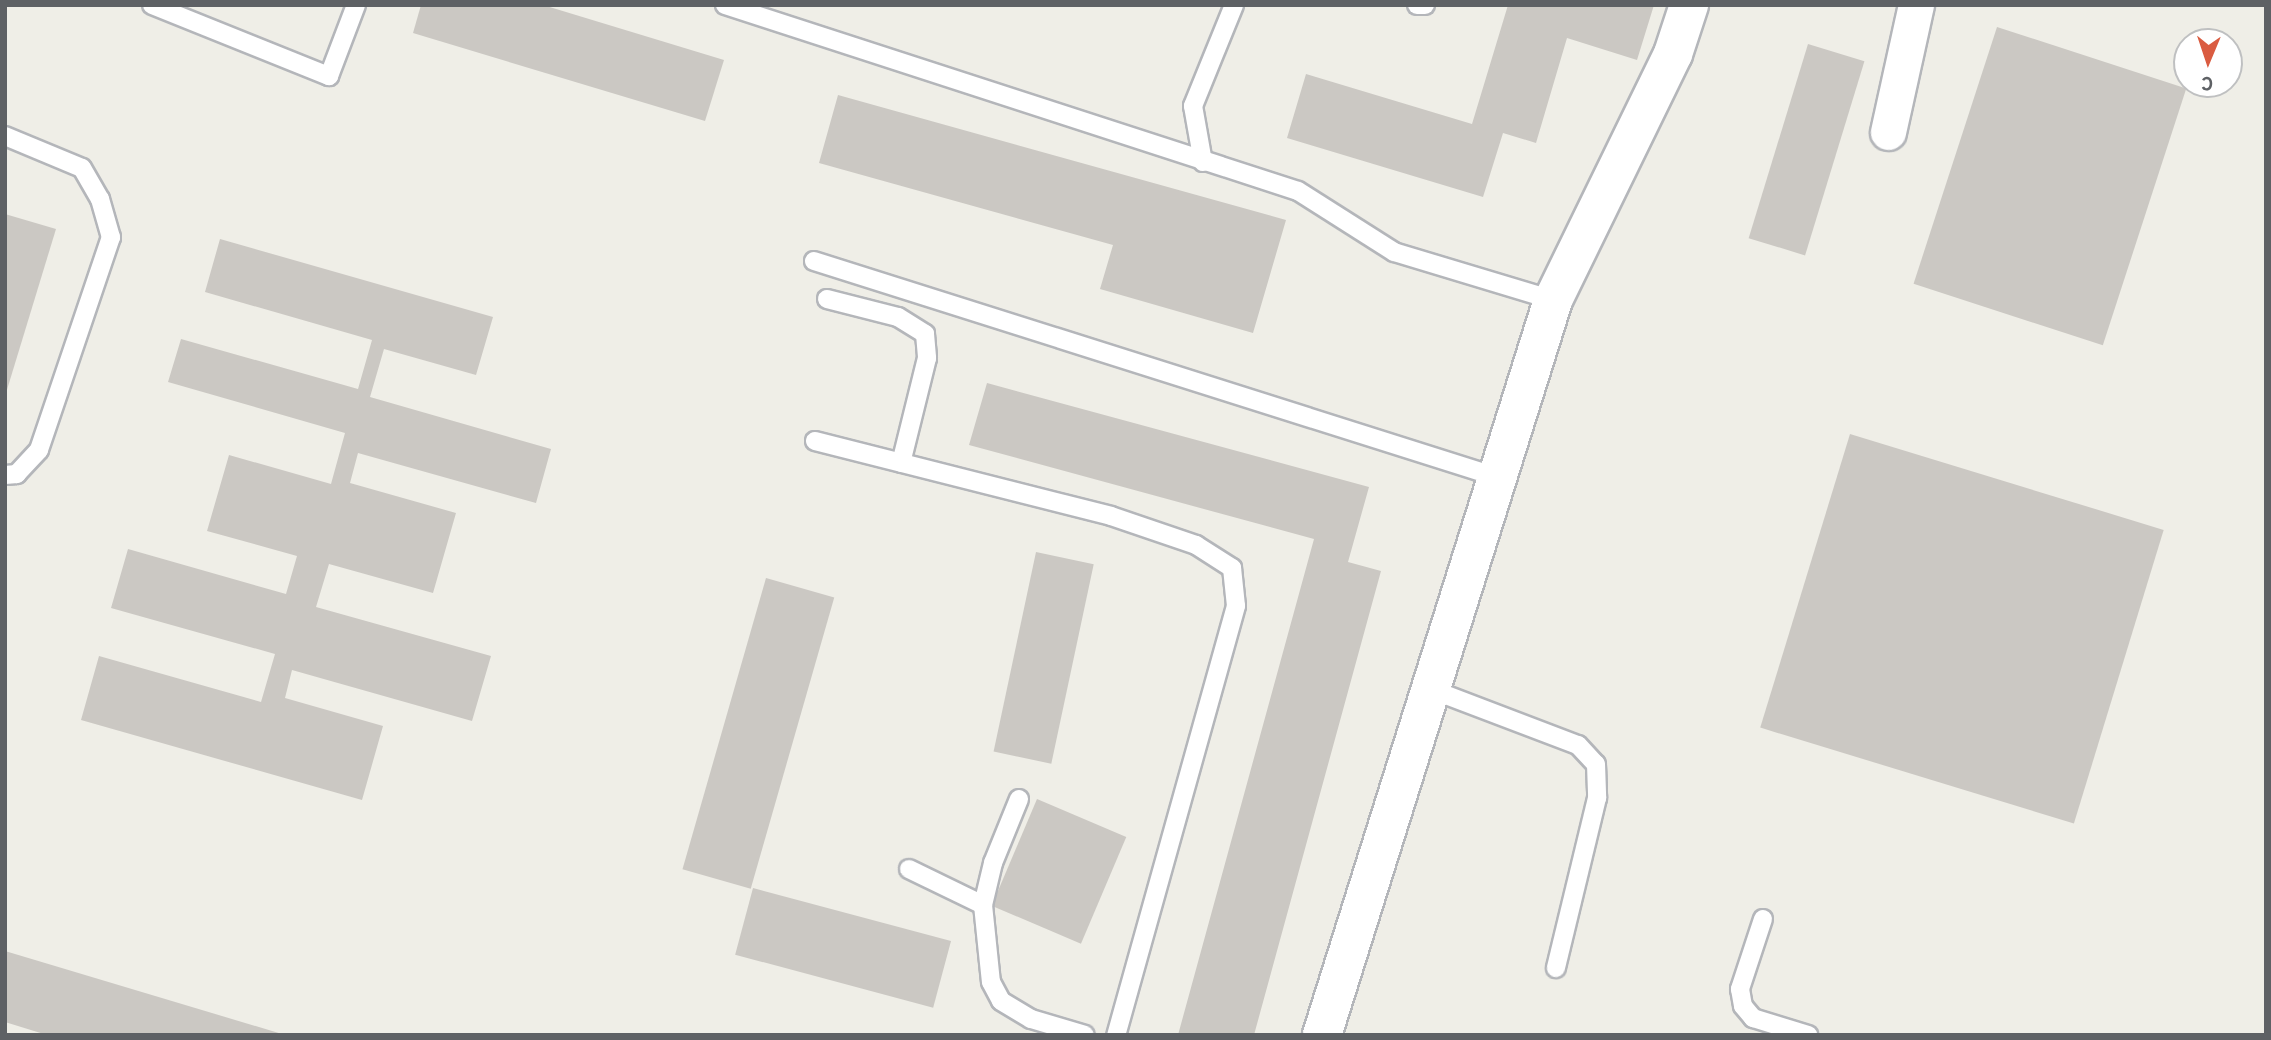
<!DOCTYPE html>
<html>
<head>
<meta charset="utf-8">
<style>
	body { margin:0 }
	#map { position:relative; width:2271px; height:1040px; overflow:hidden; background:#efeee7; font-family:Overpass,sans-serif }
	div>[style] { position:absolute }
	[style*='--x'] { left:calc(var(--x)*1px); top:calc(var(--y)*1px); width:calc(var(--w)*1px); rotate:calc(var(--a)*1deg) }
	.building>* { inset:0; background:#cbc8c3; transform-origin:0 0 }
	.roads { filter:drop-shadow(2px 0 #b4b6ba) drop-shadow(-2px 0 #b4b6ba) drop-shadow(0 2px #b4b6ba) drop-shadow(0 -2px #b4b6ba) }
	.service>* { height:18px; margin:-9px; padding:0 9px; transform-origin:9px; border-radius:9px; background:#fff }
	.minor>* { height:35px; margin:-17.5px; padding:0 17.5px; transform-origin:17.5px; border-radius:17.5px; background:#fff }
	.tertiary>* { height:38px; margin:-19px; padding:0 19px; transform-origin:19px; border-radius:19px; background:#fff }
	span { translate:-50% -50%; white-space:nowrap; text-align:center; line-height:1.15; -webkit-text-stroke:6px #fff; paint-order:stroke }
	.frame { position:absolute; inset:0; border:7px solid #5e6165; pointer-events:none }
	.north { position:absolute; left:2173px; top:28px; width:70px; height:70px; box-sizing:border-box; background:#fff; border:2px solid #bfc0c1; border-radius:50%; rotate:182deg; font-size:19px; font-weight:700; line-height:28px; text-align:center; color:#5e6165 }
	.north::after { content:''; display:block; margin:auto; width:24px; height:32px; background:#da5c41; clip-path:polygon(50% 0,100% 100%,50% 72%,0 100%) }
</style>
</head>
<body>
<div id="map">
	<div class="building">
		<div style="clip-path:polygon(421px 5px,543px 5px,724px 60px,705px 121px,413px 33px)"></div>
		<div style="clip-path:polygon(1508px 5px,1654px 5px,1637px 60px,1567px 38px,1536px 143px,1503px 133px,1483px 197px,1287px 138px,1306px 74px,1472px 124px)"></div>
		<div style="left:1997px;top:27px;width:199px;height:270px;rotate:18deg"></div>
		<div style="left:1808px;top:44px;width:59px;height:203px;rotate:17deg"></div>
		<div style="clip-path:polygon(838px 95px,1286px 220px,1253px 333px,1100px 289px,1113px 245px,819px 163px)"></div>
		<div style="clip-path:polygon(5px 214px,56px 229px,6px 393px,5px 393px)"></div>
		<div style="clip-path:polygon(220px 239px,493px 317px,476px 375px,384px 349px,370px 397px,551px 449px,536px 503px,358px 453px,350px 483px,456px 513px,433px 593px,329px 564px,316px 607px,491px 656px,472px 721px,292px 670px,285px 698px,383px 726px,362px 800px,81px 720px,99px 656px,261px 702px,275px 654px,111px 608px,128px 549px,286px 594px,297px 556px,207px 531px,229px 455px,331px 484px,345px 433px,168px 382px,181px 339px,358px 389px,372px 340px,205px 292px)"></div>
		<div style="clip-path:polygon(987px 383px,1369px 487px,1348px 562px,1381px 571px,1254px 1035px,1178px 1035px,1314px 539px,969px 445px)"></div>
		<div style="left:1850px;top:434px;width:328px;height:307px;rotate:17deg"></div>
		<div style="left:1036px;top:552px;width:59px;height:204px;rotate:12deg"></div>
		<div style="left:766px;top:578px;width:71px;height:303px;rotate:16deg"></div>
		<div style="left:1037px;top:799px;width:97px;height:116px;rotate:23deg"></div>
		<div style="left:753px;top:888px;width:205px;height:69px;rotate:15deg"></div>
		<div style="clip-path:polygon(5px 951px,282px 1034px,282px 1035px,47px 1035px,5px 1022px)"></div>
	</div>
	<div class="roads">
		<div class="service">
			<div style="--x:152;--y:5;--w:191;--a:21.9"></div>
			<div style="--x:329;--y:76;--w:76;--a:-69.2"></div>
			<div style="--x:725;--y:5;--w:602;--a:17.98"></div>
			<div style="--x:1298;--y:191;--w:114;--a:32.4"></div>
			<div style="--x:1394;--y:252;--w:166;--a:16.8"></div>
			<div style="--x:1417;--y:5;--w:8;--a:0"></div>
			<div style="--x:5;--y:136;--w:83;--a:22.6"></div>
			<div style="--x:82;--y:168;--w:36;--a:60"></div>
			<div style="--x:100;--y:199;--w:40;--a:74"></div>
			<div style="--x:111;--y:237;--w:225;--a:108.7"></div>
			<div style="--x:39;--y:450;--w:33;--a:133"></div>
			<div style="--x:17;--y:474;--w:12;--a:175"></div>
			<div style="--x:1203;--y:162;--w:57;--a:-100.1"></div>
			<div style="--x:1193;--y:106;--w:109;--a:-67.9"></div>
			<div style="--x:814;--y:261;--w:713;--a:17.55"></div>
			<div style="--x:827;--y:299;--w:73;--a:14.2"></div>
			<div style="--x:898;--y:317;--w:32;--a:32"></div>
			<div style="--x:925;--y:334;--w:24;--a:85"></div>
			<div style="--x:927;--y:358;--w:108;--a:103.9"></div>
			<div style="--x:815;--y:441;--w:305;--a:14.2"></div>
			<div style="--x:1111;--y:516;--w:90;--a:18.8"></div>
			<div style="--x:1196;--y:545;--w:43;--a:32.6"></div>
			<div style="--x:1232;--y:568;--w:38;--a:84"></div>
			<div style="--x:1236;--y:606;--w:445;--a:105.6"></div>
			<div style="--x:1433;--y:690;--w:155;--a:20.8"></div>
			<div style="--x:1578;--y:745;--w:26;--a:47"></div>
			<div style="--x:1596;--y:764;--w:34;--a:88"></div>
			<div style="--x:1597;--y:798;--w:175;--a:103.6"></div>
			<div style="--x:1019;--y:799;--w:69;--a:112.1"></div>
			<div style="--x:993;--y:863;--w:43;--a:103.4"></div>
			<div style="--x:983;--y:905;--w:77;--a:84.1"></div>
			<div style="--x:991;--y:982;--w:21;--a:62"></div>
			<div style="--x:1001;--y:1001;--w:35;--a:31"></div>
			<div style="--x:1031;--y:1019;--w:56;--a:16.5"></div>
			<div style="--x:909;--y:869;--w:82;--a:25.9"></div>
			<div style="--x:1763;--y:919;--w:74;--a:108.2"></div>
			<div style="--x:1740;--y:989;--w:17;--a:80"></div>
			<div style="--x:1743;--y:1006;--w:16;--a:50"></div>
			<div style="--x:1753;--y:1018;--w:58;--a:17.2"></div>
		</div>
		<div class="minor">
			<div style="--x:1888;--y:132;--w:130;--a:-77.6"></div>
		</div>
		<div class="tertiary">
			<div style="--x:1322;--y:1035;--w:770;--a:-72.55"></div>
			<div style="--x:1553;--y:300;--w:274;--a:-64"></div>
			<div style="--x:1673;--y:54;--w:52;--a:-71.9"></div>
		</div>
	</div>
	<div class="frame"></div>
	<div class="north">С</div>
</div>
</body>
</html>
